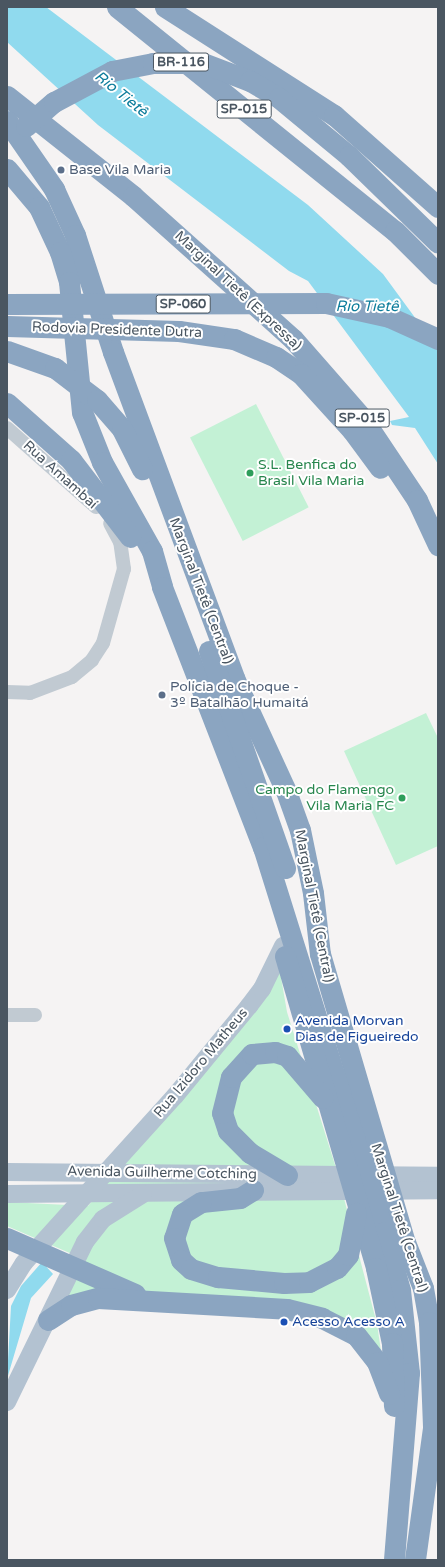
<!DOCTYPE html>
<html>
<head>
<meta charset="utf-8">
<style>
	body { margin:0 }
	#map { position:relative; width:445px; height:1567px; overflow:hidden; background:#f5f3f3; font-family:"Varela Round",sans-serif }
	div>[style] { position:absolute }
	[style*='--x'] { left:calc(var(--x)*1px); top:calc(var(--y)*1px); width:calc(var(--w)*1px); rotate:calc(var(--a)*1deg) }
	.green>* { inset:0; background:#c3f1d5; transform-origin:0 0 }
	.water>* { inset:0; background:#90daee }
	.minor>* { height:14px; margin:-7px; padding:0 7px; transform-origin:7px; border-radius:7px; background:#c1cad2 }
	.major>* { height:18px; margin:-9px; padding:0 9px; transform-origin:9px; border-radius:9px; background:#b3c2d1 }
	.highway>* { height:21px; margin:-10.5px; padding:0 10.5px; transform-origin:10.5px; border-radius:10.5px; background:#8ba5c1 }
	.dots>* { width:11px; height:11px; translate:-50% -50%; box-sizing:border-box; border:2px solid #fff; border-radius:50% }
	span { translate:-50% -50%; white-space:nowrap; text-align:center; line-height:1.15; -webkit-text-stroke:4px #fff; paint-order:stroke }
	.shield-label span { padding:1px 3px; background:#fff; border:1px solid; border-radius:3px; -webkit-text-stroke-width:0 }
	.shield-label { font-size:13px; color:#4a5661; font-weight:700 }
	.service-label { font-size:14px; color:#4e5e75 }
	.left { translate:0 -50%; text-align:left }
	.street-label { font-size:14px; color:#4a5661 }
	.leisure-label { font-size:14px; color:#27864d }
	.right { translate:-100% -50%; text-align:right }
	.transit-label { font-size:14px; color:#164399 }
	.water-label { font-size:15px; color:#0c7c9b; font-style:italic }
	.frame { position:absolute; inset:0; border:8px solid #4a5661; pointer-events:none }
</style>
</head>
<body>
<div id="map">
	<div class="green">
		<div style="left:256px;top:404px;width:116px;height:74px;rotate:63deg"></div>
		<div style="clip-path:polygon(426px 713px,438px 738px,438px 846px,396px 865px,344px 751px)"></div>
		<div style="clip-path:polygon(279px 966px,287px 1012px,336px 1168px,377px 1324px,381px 1351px,376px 1375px,334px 1319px,66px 1298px,86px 1260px,7px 1226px,7px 1202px,88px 1206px,266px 997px)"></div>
	</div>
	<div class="water">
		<div style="clip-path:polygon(7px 7px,46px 7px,308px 205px,383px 274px,438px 349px,438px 464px,415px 428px,392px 425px,390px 421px,409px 417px,308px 281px,289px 271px,98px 125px,7px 42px)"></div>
		<div style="clip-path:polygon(42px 1262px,53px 1274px,31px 1298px,7px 1379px,11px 1306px,21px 1286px)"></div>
	</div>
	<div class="minor">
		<div style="--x:7;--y:428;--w:119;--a:41.6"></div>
		<div style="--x:7;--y:692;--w:23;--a:2"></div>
		<div style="--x:30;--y:693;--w:45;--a:-20.9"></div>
		<div style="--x:72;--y:677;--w:26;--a:-40"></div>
		<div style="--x:92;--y:660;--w:20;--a:-57"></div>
		<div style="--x:103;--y:643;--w:77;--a:-74.2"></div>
		<div style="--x:124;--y:569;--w:27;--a:-98"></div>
		<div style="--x:120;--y:542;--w:21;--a:-118"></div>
		<div style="--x:7;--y:1015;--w:28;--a:0"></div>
	</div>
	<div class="major">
		<div style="--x:7;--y:1172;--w:431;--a:0.5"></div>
		<div style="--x:7;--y:1194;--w:431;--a:-0.5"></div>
		<div style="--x:7;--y:1290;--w:32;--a:-58"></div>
		<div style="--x:24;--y:1263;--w:225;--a:-47.9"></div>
		<div style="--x:175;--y:1096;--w:117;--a:-50.6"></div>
		<div style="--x:249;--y:1006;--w:21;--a:-53"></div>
		<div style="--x:262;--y:989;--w:48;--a:-64"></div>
		<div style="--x:7;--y:1402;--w:178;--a:-64"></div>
		<div style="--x:85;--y:1242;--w:29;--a:-52"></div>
		<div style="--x:103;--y:1219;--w:47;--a:-32"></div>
	</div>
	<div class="highway">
		<div style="--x:117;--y:7;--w:357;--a:38.9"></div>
		<div style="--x:395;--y:231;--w:61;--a:45"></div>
		<div style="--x:165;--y:7;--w:201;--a:32.6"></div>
		<div style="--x:334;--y:115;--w:139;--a:41.5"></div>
		<div style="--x:7;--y:96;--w:161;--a:38.4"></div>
		<div style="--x:133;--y:196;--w:215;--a:41.8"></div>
		<div style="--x:293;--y:339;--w:106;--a:48.8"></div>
		<div style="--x:363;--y:419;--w:97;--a:56.3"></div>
		<div style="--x:417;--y:500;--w:50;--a:65"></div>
		<div style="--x:7;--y:121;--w:83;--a:55.3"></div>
		<div style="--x:54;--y:189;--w:51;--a:65.5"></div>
		<div style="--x:75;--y:235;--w:123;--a:72"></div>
		<div style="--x:113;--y:352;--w:348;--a:69.6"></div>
		<div style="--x:234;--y:678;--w:124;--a:65.3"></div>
		<div style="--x:286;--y:791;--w:41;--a:70.3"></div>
		<div style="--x:300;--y:830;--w:64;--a:78.3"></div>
		<div style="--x:313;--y:893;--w:61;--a:83.5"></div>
		<div style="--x:320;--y:954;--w:300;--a:73.6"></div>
		<div style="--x:405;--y:1242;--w:49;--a:68.6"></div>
		<div style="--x:423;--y:1288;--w:35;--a:80"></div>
		<div style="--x:429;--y:1322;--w:106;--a:87.8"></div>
		<div style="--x:433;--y:1428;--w:133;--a:97.8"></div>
		<div style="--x:26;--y:126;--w:37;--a:-41"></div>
		<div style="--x:54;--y:102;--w:66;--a:-28.1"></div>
		<div style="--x:112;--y:71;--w:42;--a:-11"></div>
		<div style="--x:153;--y:63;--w:50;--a:0"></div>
		<div style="--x:203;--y:63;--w:50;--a:21"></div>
		<div style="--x:250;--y:81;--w:34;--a:30"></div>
		<div style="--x:279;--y:98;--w:91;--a:39.6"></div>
		<div style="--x:349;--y:156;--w:124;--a:44.3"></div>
		<div style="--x:7;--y:169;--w:50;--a:49.9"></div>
		<div style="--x:39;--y:207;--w:50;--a:65"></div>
		<div style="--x:60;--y:252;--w:31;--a:73"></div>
		<div style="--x:69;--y:282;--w:131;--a:84.3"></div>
		<div style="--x:82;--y:412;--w:54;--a:68.2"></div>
		<div style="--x:102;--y:462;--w:102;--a:60.7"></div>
		<div style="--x:152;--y:551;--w:37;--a:74"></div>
		<div style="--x:162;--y:587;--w:279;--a:68.8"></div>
		<div style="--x:263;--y:847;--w:404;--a:72.6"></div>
		<div style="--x:384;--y:1232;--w:60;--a:74.6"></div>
		<div style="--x:400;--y:1290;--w:83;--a:83.8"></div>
		<div style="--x:409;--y:1373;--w:188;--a:94.6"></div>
		<div style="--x:7;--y:304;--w:319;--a:-0.2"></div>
		<div style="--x:326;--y:303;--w:65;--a:12.5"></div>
		<div style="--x:389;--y:317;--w:54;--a:24.2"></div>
		<div style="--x:7;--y:326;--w:172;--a:1.7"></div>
		<div style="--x:179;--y:331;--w:56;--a:8.3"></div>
		<div style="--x:234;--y:339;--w:46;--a:23.2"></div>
		<div style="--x:276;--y:357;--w:30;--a:34"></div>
		<div style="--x:301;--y:374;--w:76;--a:47.7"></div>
		<div style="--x:352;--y:430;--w:47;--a:53.6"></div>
		<div style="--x:7;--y:351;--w:51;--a:19.5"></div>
		<div style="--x:55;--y:368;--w:53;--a:37.3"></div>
		<div style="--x:97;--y:400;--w:38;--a:49"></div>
		<div style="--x:122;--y:429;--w:45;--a:63.4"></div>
		<div style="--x:7;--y:403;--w:86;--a:41.7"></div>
		<div style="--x:71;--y:460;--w:97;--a:52.5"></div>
		<div style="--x:209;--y:651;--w:230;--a:70.7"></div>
		<div style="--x:285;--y:956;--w:325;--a:73.7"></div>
		<div style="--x:376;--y:1268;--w:77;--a:78"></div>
		<div style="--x:392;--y:1343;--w:63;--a:88.2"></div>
		<div style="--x:287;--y:1175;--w:43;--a:-149.3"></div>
		<div style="--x:250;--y:1153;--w:31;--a:-135"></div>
		<div style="--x:228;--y:1131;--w:19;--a:-108"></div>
		<div style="--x:222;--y:1113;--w:37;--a:-76"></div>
		<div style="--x:231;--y:1077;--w:31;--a:-48"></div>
		<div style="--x:252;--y:1054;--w:23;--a:-5"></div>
		<div style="--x:275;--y:1052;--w:13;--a:18"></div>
		<div style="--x:287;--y:1056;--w:55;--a:49.4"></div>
		<div style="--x:253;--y:1190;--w:15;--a:148"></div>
		<div style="--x:240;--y:1198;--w:39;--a:174"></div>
		<div style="--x:201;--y:1202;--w:22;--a:148"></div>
		<div style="--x:182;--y:1214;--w:25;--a:108"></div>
		<div style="--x:174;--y:1238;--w:23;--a:72"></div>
		<div style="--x:181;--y:1260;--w:13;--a:42"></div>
		<div style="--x:191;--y:1269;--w:28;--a:17"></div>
		<div style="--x:218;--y:1277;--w:66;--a:5.2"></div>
		<div style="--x:284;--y:1283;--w:25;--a:-2"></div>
		<div style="--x:309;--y:1282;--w:31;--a:-27"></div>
		<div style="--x:337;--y:1268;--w:17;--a:-50"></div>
		<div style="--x:348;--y:1255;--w:43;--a:-79.2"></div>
		<div style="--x:7;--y:1238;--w:140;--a:23.6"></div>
		<div style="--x:48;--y:1320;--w:27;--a:-33"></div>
		<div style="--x:71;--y:1305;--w:28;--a:-15"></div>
		<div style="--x:98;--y:1298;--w:189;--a:3.3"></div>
		<div style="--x:287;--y:1309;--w:36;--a:14"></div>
		<div style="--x:322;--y:1318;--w:38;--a:27"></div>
		<div style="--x:356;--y:1335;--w:34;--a:52"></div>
		<div style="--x:377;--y:1362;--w:34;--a:69"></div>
	</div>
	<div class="dots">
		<div style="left:61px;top:170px;background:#5c6f8a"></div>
		<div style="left:250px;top:473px;background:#2e9e5b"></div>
		<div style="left:162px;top:695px;background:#5c6f8a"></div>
		<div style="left:402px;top:798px;background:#2e9e5b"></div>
		<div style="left:287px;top:1029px;background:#1a4fb4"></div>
		<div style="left:284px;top:1322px;background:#1a4fb4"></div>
	</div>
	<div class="shield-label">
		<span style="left:181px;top:62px">BR-116</span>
		<span style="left:244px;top:109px">SP-015</span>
		<span style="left:183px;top:304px">SP-060</span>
		<span style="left:362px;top:418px">SP-015</span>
	</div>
	<div class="service-label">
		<span class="left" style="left:69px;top:170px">Base Vila Maria</span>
		<span class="left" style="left:170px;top:695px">Polícia de Choque -<br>3º Batalhão Humaitá</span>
	</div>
	<div class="street-label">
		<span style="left:238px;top:291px;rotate:43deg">Marginal Tietê (Expressa)</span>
		<span style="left:117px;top:330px;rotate:2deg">Rodovia Presidente Dutra</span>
		<span style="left:60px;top:475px;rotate:42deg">Rua Amambaí</span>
		<span style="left:201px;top:591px;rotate:69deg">Marginal Tietê (Central)</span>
		<span style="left:314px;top:906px;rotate:79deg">Marginal Tietê (Central)</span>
		<span style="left:201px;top:1063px;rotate:-50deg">Rua Izidoro Matheus</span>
		<span style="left:162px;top:1173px;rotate:1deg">Avenida Guilherme Cotching</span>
		<span style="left:399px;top:1218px;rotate:72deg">Marginal Tietê (Central)</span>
	</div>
	<div class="leisure-label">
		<span class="left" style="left:258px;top:473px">S.L. Benfica do<br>Brasil Vila Maria</span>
		<span class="right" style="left:394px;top:798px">Campo do Flamengo<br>Vila Maria FC</span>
	</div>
	<div class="transit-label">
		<span class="left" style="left:295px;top:1029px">Avenida Morvan<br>Dias de Figueiredo</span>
		<span class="left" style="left:292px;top:1322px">Acesso Acesso A</span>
	</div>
	<div class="water-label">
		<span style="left:121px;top:94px;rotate:39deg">Rio Tietê</span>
		<span style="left:367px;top:307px">Rio Tietê</span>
	</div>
	<div class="frame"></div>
</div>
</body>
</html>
